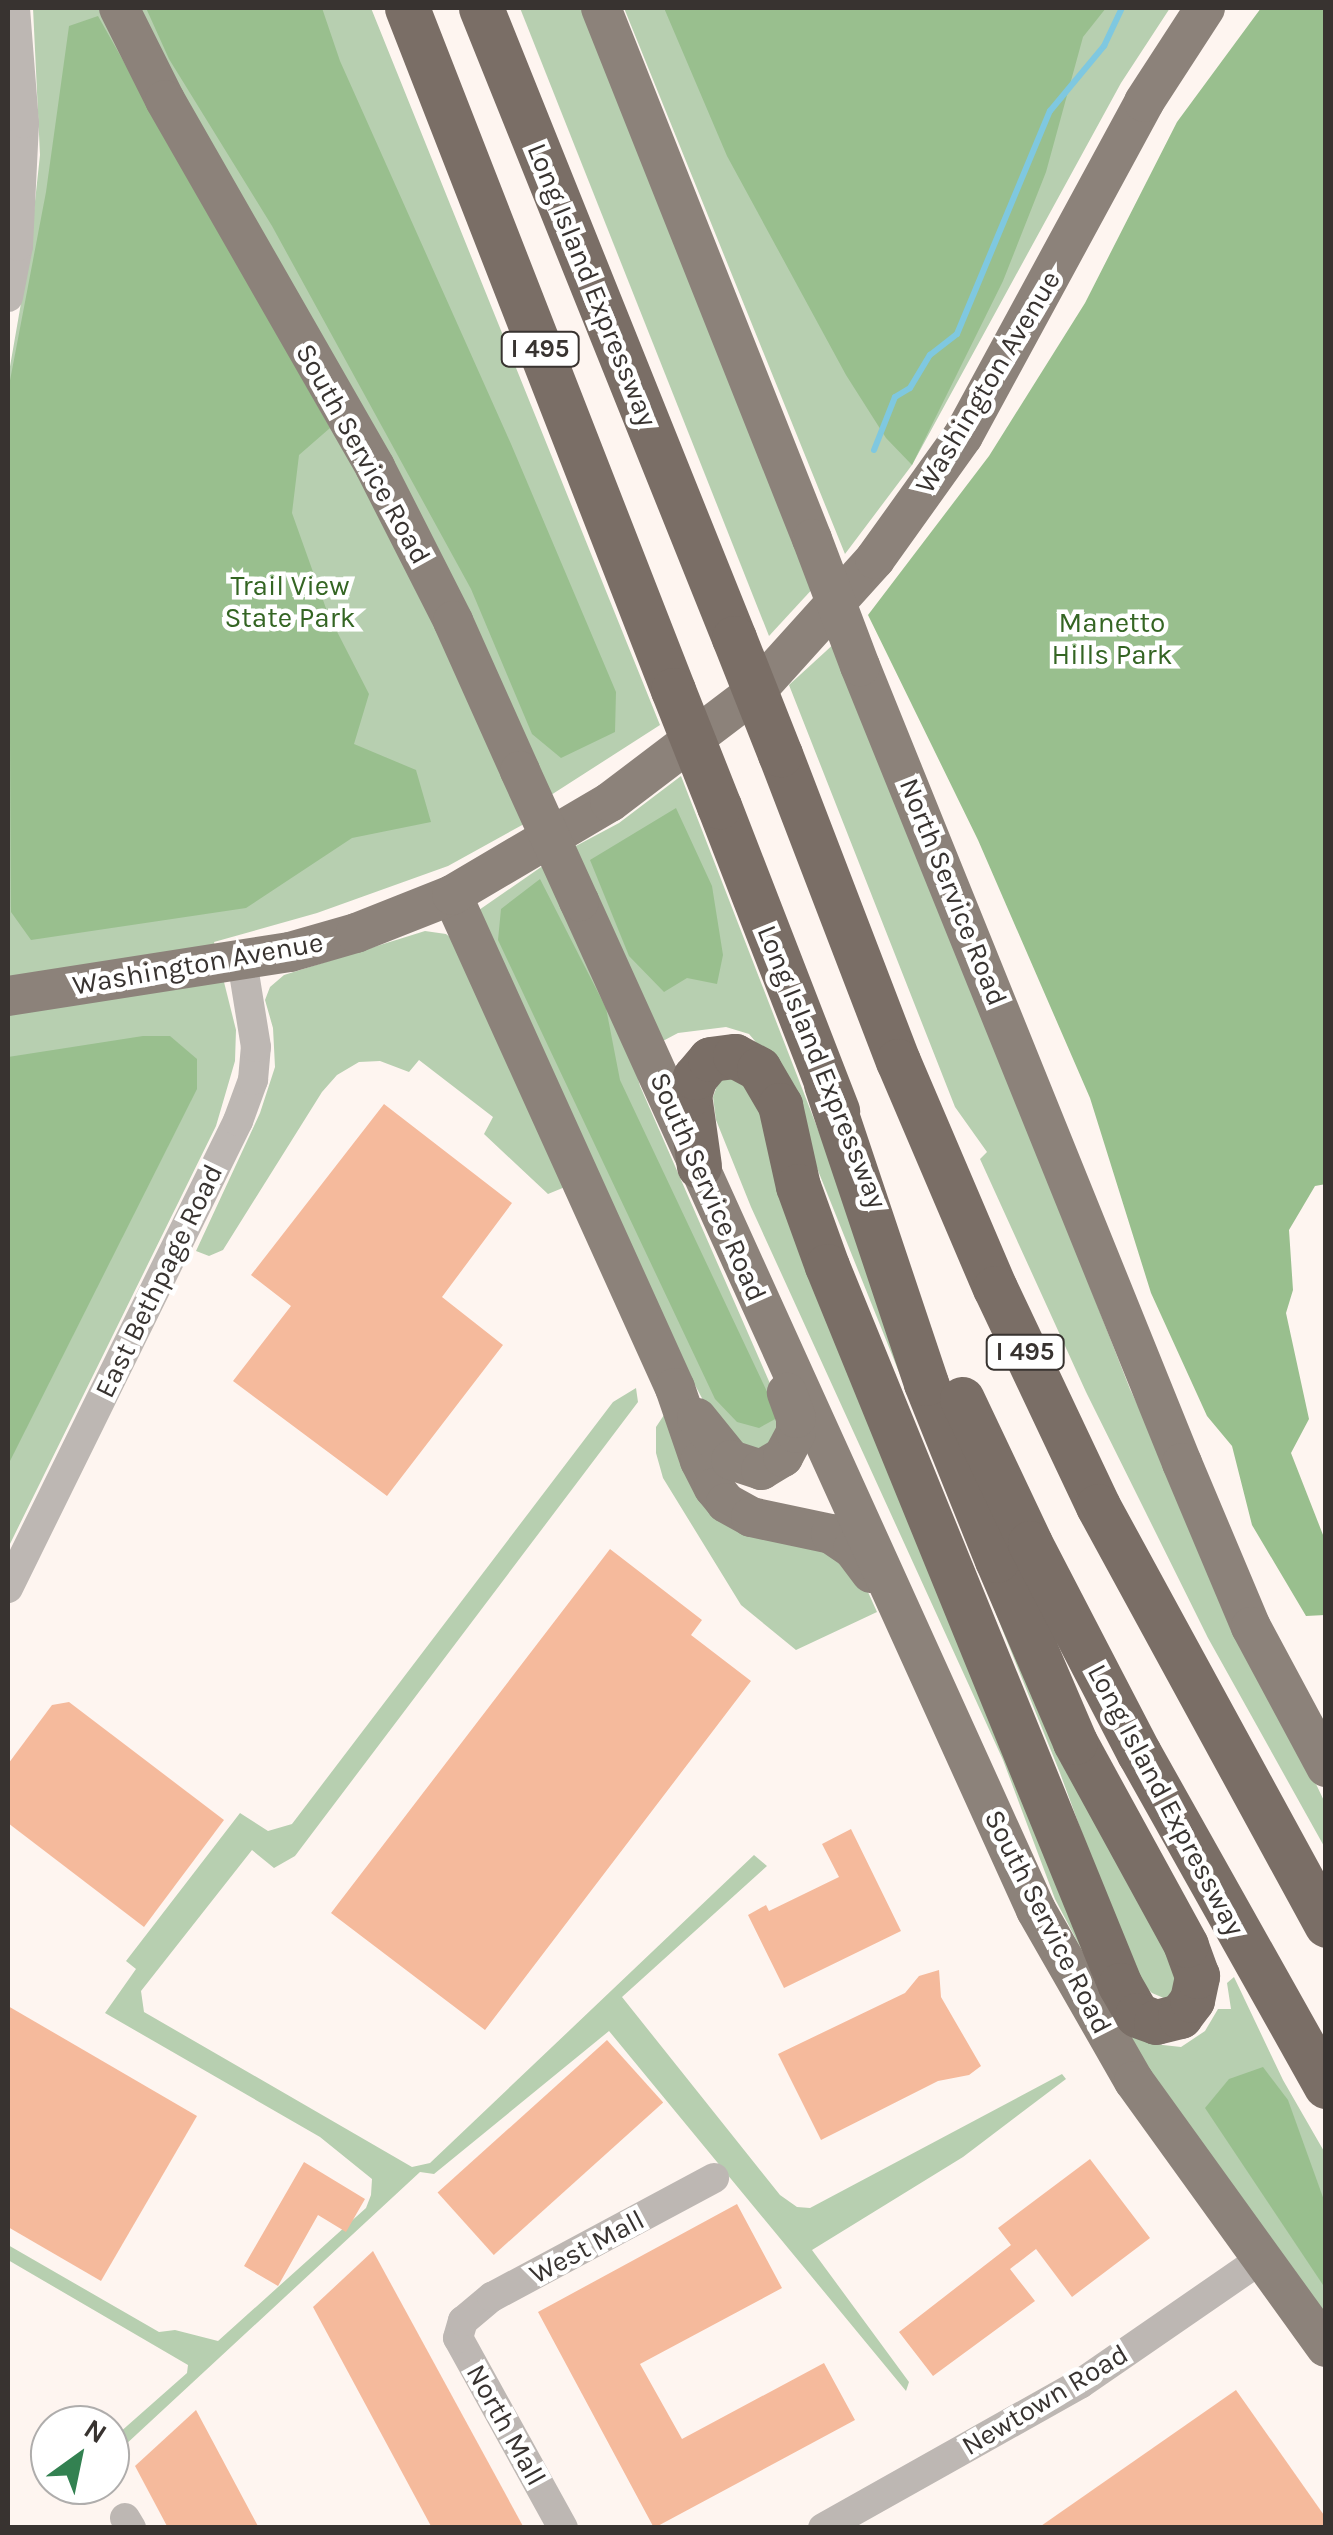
<!DOCTYPE html>
<html>
<head>
<meta charset="utf-8">
<style>
	body { margin:0 }
	#map { position:relative; width:1333px; height:2535px; overflow:hidden; background:#fef5f0; font-family:Karla,sans-serif }
	div>[style] { position:absolute }
	[style*='--x'] { left:calc(var(--x)*1px); top:calc(var(--y)*1px); width:calc(var(--w)*1px); rotate:calc(var(--a)*1deg) }
	.green>* { inset:0; background:#b7cfb0 }
	.forest>* { inset:0; background:#99bf8e }
	.stream>* { height:6px; margin:-3px; padding:0 3px; transform-origin:3px; border-radius:3px; background:#7fc8e0 }
	.building>* { inset:0; background:#f5ba9c; transform-origin:0 0 }
	.minor>* { height:30px; margin:-15px; padding:0 15px; transform-origin:15px; border-radius:15px; background:#bdb7b3 }
	.major>* { height:40px; margin:-20px; padding:0 20px; transform-origin:20px; border-radius:20px; background:#8c827a }
	.highway>* { height:45px; margin:-22.5px; padding:0 22.5px; transform-origin:22.5px; border-radius:22.5px; background:#7a6e66 }
	.major-bridge>* { height:40px; margin:-20px; padding:0 20px; transform-origin:20px; border-radius:20px; background:#8c827a }
	.highway-bridge>* { height:45px; margin:-22.5px; padding:0 22.5px; transform-origin:22.5px; border-radius:22.5px; background:#7a6e66 }
	span { translate:-50% -50%; white-space:nowrap; text-align:center; line-height:1.15; -webkit-text-stroke:9px #fff; paint-order:stroke }
	.shield-label span { padding:2px 8px; background:#fff; border:2px solid; border-radius:8px; -webkit-text-stroke-width:0 }
	.shield-label { font-size:25px; color:#383330; font-weight:700 }
	.street-label { font-size:28px; color:#383330 }
	.park-label { font-size:28px; color:#346523 }
	.frame { position:absolute; inset:0; border:10px solid #383330; pointer-events:none }
	.north { position:absolute; left:30px; top:2405px; width:100px; height:100px; box-sizing:border-box; background:#fff; border:2px solid #afadac; border-radius:50%; rotate:33deg; font-size:28px; font-weight:700; line-height:40px; text-align:center; color:#383330 }
	.north::after { content:''; display:block; margin:auto; width:35px; height:45px; background:#338151; clip-path:polygon(50% 0,100% 100%,50% 72%,0 100%) }
</style>
</head>
<body>
<div id="map">
	<div class="green">
		<div style="clip-path:polygon(33px 8px,371px 8px,660px 725px,551px 795px,524px 824px,448px 866px,317px 913px,214px 942px,236px 1030px,235px 1061px,216px 1126px,8px 1548px,8px 378px,29px 257px,40px 155px)"></div>
		<div style="clip-path:polygon(520px 8px,582px 8px,816px 585px,769px 636px)"></div>
		<div style="clip-path:polygon(624px 8px,1170px 8px,1121px 83px,912px 465px,845px 554px)"></div>
		<div style="clip-path:polygon(837px 641px,1130px 1389px,1325px 1803px,1325px 1848px,1208px 1638px,1086px 1392px,980px 1159px,987px 1152px,955px 1107px,789px 685px)"></div>
		<div style="clip-path:polygon(681px 776px,1005px 1612px,1186px 1975px,1166px 1999px,1152px 1993px,1135px 1977px,1060px 1773px,776px 1066px,749px 1034px,726px 1027px,678px 1033px,661px 1042px,574px 847px,619px 823px)"></div>
		<div style="clip-path:polygon(544px 865px,626px 1034px,640px 1086px,782px 1411px,781px 1430px,759px 1453px,719px 1430px,665px 1329px,479px 910px)"></div>
		<div style="clip-path:polygon(425px 931px,446px 934px,456px 942px,565px 1187px,548px 1194px,484px 1134px,493px 1117px,419px 1060px,409px 1072px,380px 1061px,359px 1062px,337px 1075px,322px 1092px,223px 1250px,209px 1256px,196px 1251px,260px 1113px,275px 1067px,273px 1028px,265px 1000px,270px 987px,284px 975px)"></div>
		<div style="clip-path:polygon(752px 1076px,1137px 2033px,1154px 2044px,1181px 2047px,1205px 2031px,1218px 2009px,1231px 2009px,1227px 1983px,1234px 1977px,1283px 2080px,1325px 2153px,1325px 2322px,1154px 2088px,1055px 1899px,1003px 1760px,751px 1207px,716px 1120px,713px 1097px,719px 1080px)"></div>
		<div style="clip-path:polygon(636px 1388px,638px 1402px,295px 1856px,274px 1868px,252px 1850px,141px 1991px,144px 2012px,412px 2167px,430px 2163px,754px 1855px,767px 1866px,622px 1997px,780px 2195px,797px 2207px,810px 2208px,1062px 2074px,1066px 2079px,963px 2157px,812px 2250px,909px 2382px,906px 2391px,609px 2031px,434px 2174px,420px 2172px,110px 2459px,110px 2441px,187px 2373px,188px 2365px,8px 2260px,8px 2245px,159px 2332px,175px 2330px,218px 2341px,366px 2208px,371px 2195px,372px 2179px,320px 2137px,105px 2013px,136px 1969px,126px 1961px,240px 1813px,268px 1831px,292px 1824px,613px 1402px)"></div>
		<div style="clip-path:polygon(668px 1409px,713px 1499px,804px 1533px,859px 1572px,877px 1612px,796px 1650px,741px 1605px,663px 1478px,656px 1453px,656px 1427px)"></div>
	</div>
	<div class="forest">
		<div style="clip-path:polygon(146px 8px,322px 8px,340px 61px,511px 444px,616px 692px,615px 732px,561px 758px,532px 734px,471px 589px,272px 226px,169px 59px)"></div>
		<div style="clip-path:polygon(664px 8px,1106px 8px,1083px 37px,1046px 172px,1003px 281px,912px 465px,886px 438px,846px 375px,727px 156px)"></div>
		<div style="clip-path:polygon(1261px 8px,1326px 8px,1326px 1184px,1315px 1186px,1289px 1230px,1293px 1290px,1286px 1313px,1309px 1419px,1291px 1453px,1325px 1540px,1325px 1615px,1306px 1616px,1252px 1525px,1232px 1446px,1207px 1416px,1151px 1293px,1090px 1098px,978px 840px,868px 615px,989px 456px,1085px 303px,1177px 122px)"></div>
		<div style="clip-path:polygon(98px 16px,330px 428px,299px 455px,292px 513px,328px 614px,369px 694px,354px 744px,416px 770px,431px 822px,352px 838px,246px 908px,31px 940px,11px 912px,8px 391px,46px 192px,69px 26px)"></div>
		<div style="clip-path:polygon(676px 808px,712px 886px,723px 955px,717px 984px,687px 978px,664px 992px,629px 956px,590px 860px)"></div>
		<div style="clip-path:polygon(540px 879px,606px 1008px,620px 1080px,779px 1417px,759px 1428px,737px 1422px,715px 1399px,498px 940px,501px 909px)"></div>
		<div style="clip-path:polygon(143px 1036px,170px 1036px,197px 1059px,197px 1089px,8px 1465px,8px 1057px)"></div>
		<div style="clip-path:polygon(1263px 2067px,1288px 2100px,1325px 2203px,1325px 2288px,1205px 2108px,1229px 2079px)"></div>
	</div>
	<div class="stream">
		<div style="--x:874;--y:450;--w:57;--a:-68.4"></div>
		<div style="--x:895;--y:397;--w:17;--a:-31"></div>
		<div style="--x:910;--y:388;--w:39;--a:-59"></div>
		<div style="--x:930;--y:355;--w:34;--a:-38"></div>
		<div style="--x:957;--y:334;--w:242;--a:-67.4"></div>
		<div style="--x:1050;--y:111;--w:85;--a:-50.3"></div>
		<div style="--x:1104;--y:46;--w:42;--a:-64.7"></div>
	</div>
	<div class="building">
		<div style="clip-path:polygon(384px 1104px,512px 1203px,442px 1297px,503px 1345px,387px 1496px,233px 1381px,291px 1306px,251px 1275px)"></div>
		<div style="clip-path:polygon(610px 1549px,702px 1620px,691px 1635px,751px 1681px,485px 2030px,331px 1913px)"></div>
		<div style="clip-path:polygon(69px 1702px,224px 1820px,144px 1927px,8px 1823px,8px 1764px,52px 1705px)"></div>
		<div style="clip-path:polygon(851px 1829px,901px 1931px,784px 1988px,748px 1915px,766px 1905px,769px 1911px,839px 1877px,822px 1844px)"></div>
		<div style="clip-path:polygon(939px 1970px,941px 1997px,981px 2066px,969px 2075px,938px 2081px,821px 2140px,778px 2054px,905px 1993px,919px 1976px)"></div>
		<div style="clip-path:polygon(8px 2006px,197px 2116px,101px 2281px,8px 2227px)"></div>
		<div style="left:607px;top:2040px;width:84px;height:228px;rotate:48deg"></div>
		<div style="clip-path:polygon(1090px 2159px,1150px 2238px,1072px 2297px,1036px 2249px,1010px 2269px,1035px 2301px,933px 2376px,899px 2332px,1011px 2245px,998px 2228px)"></div>
		<div style="clip-path:polygon(304px 2162px,365px 2199px,346px 2232px,318px 2215px,278px 2286px,244px 2266px)"></div>
		<div style="clip-path:polygon(737px 2204px,782px 2288px,640px 2364px,682px 2439px,824px 2363px,855px 2420px,654px 2528px,538px 2312px)"></div>
		<div style="clip-path:polygon(373px 2251px,524px 2528px,432px 2528px,313px 2307px)"></div>
		<div style="clip-path:polygon(1236px 2390px,1326px 2518px,1326px 2528px,1038px 2528px)"></div>
		<div style="clip-path:polygon(196px 2410px,259px 2528px,168px 2528px,135px 2466px)"></div>
	</div>
	<div class="minor">
		<div style="--x:8;--y:297;--w:52;--a:-78.9"></div>
		<div style="--x:18;--y:246;--w:123;--a:-87.2"></div>
		<div style="--x:24;--y:123;--w:115;--a:-94.5"></div>
		<div style="--x:8;--y:1588;--w:521;--a:-63.78"></div>
		<div style="--x:238;--y:1121;--w:44;--a:-69.9"></div>
		<div style="--x:253;--y:1080;--w:33;--a:-85"></div>
		<div style="--x:256;--y:1047;--w:87;--a:-99.2"></div>
		<div style="--x:125;--y:2518;--w:12;--a:59"></div>
		<div style="--x:563;--y:2528;--w:217;--a:-118.9"></div>
		<div style="--x:458;--y:2338;--w:18;--a:-74"></div>
		<div style="--x:463;--y:2321;--w:38;--a:-40"></div>
		<div style="--x:492;--y:2297;--w:252;--a:-28.2"></div>
		<div style="--x:823;--y:2528;--w:295;--a:-29.3"></div>
		<div style="--x:1080;--y:2384;--w:219;--a:-34.6"></div>
	</div>
	<div class="major">
		<div style="--x:119;--y:8;--w:103;--a:63.4"></div>
		<div style="--x:165;--y:100;--w:423;--a:60.2"></div>
		<div style="--x:375;--y:467;--w:173;--a:63.1"></div>
		<div style="--x:453;--y:621;--w:164;--a:65.9"></div>
		<div style="--x:601;--y:8;--w:571;--a:68.33"></div>
		<div style="--x:860;--y:666;--w:860;--a:68"></div>
		<div style="--x:1182;--y:1463;--w:178;--a:67.2"></div>
		<div style="--x:1251;--y:1627;--w:159;--a:61.8"></div>
		<div style="--x:452;--y:895;--w:541;--a:65.66"></div>
		<div style="--x:675;--y:1388;--w:77;--a:71.1"></div>
		<div style="--x:700;--y:1461;--w:30;--a:63"></div>
		<div style="--x:714;--y:1488;--w:19;--a:51"></div>
		<div style="--x:726;--y:1503;--w:29;--a:29"></div>
		<div style="--x:751;--y:1517;--w:82;--a:12"></div>
		<div style="--x:831;--y:1534;--w:27;--a:34"></div>
		<div style="--x:853;--y:1549;--w:30;--a:53"></div>
		<div style="--x:579;--y:901;--w:1108;--a:65.63"></div>
		<div style="--x:1036;--y:1910;--w:197;--a:60.2"></div>
		<div style="--x:1134;--y:2081;--w:328;--a:54.2"></div>
		<div style="--x:8;--y:996;--w:285;--a:-8.9"></div>
		<div style="--x:290;--y:952;--w:69;--a:-16.1"></div>
		<div style="--x:356;--y:933;--w:103;--a:-21.6"></div>
		<div style="--x:452;--y:895;--w:183;--a:-30.5"></div>
		<div style="--x:610;--y:802;--w:182;--a:-37.2"></div>
		<div style="--x:755;--y:692;--w:179;--a:-47.9"></div>
		<div style="--x:875;--y:559;--w:151;--a:-54.4"></div>
		<div style="--x:963;--y:436;--w:380;--a:-61.5"></div>
		<div style="--x:1144;--y:102;--w:112;--a:-57"></div>
		<div style="--x:697;--y:1418;--w:54;--a:51"></div>
		<div style="--x:731;--y:1460;--w:32;--a:18"></div>
		<div style="--x:761;--y:1470;--w:26;--a:-31"></div>
		<div style="--x:783;--y:1457;--w:27;--a:-62"></div>
		<div style="--x:796;--y:1433;--w:15;--a:-90"></div>
		<div style="--x:796;--y:1418;--w:27;--a:-110"></div>
	</div>
	<div class="highway">
		<div style="--x:407;--y:8;--w:732;--a:68.69"></div>
		<div style="--x:481;--y:8;--w:679;--a:68.12"></div>
		<div style="--x:780;--y:754;--w:329;--a:69"></div>
		<div style="--x:898;--y:1061;--w:247;--a:66.9"></div>
		<div style="--x:995;--y:1288;--w:241;--a:64.7"></div>
		<div style="--x:1098;--y:1506;--w:477;--a:61.4"></div>
		<div style="--x:719;--y:806;--w:327;--a:68.8"></div>
		<div style="--x:699;--y:1166;--w:72;--a:-98"></div>
		<div style="--x:689;--y:1095;--w:19;--a:-72"></div>
		<div style="--x:695;--y:1077;--w:23;--a:-50"></div>
		<div style="--x:710;--y:1059;--w:25;--a:-7"></div>
		<div style="--x:735;--y:1056;--w:27;--a:28"></div>
		<div style="--x:759;--y:1069;--w:42;--a:59.7"></div>
		<div style="--x:780;--y:1105;--w:83;--a:77.5"></div>
		<div style="--x:798;--y:1186;--w:85;--a:70.1"></div>
		<div style="--x:827;--y:1266;--w:776;--a:67.83"></div>
		<div style="--x:1120;--y:1985;--w:34;--a:60"></div>
		<div style="--x:1137;--y:2015;--w:20;--a:20"></div>
		<div style="--x:1156;--y:2022;--w:25;--a:-14"></div>
		<div style="--x:1180;--y:2016;--w:20;--a:-53"></div>
		<div style="--x:1192;--y:2000;--w:25;--a:-78"></div>
		<div style="--x:1197;--y:1976;--w:33;--a:-110"></div>
		<div style="--x:1186;--y:1945;--w:231;--a:-118.7"></div>
		<div style="--x:1075;--y:1742;--w:198;--a:-113.2"></div>
		<div style="--x:997;--y:1560;--w:191;--a:-111.9"></div>
		<div style="--x:926;--y:1383;--w:315;--a:-108.5"></div>
		<div style="--x:962;--y:1399;--w:159;--a:64.7"></div>
		<div style="--x:1030;--y:1543;--w:237;--a:62.6"></div>
		<div style="--x:1139;--y:1753;--w:382;--a:60.7"></div>
	</div>
	<div class="major-bridge">
		<div style="--x:812;--y:539;--w:136;--a:69.3"></div>
		<div style="--x:520;--y:771;--w:143;--a:65.6"></div>
	</div>
	<div class="highway-bridge">
		<div style="--x:734;--y:638;--w:125;--a:68.4"></div>
		<div style="--x:673;--y:690;--w:125;--a:68.4"></div>
	</div>
	<div class="shield-label">
		<span style="left:540px;top:349px">I 495</span>
		<span style="left:1025px;top:1352px">I 495</span>
	</div>
	<div class="street-label">
		<span style="left:592px;top:285px;rotate:68deg">Long Island Expressway</span>
		<span style="left:988px;top:382px;rotate:-59deg">Washington Avenue</span>
		<span style="left:363px;top:454px;rotate:61deg">South Service Road</span>
		<span style="left:953px;top:892px;rotate:68deg">North Service Road</span>
		<span style="left:198px;top:964px;rotate:-10deg">Washington Avenue</span>
		<span style="left:822px;top:1067px;rotate:68deg">Long Island Expressway</span>
		<span style="left:708px;top:1187px;rotate:66deg">South Service Road</span>
		<span style="left:159px;top:1281px;rotate:-64deg">East Bethpage Road</span>
		<span style="left:1166px;top:1800px;rotate:62deg">Long Island Expressway</span>
		<span style="left:1048px;top:1922px;rotate:63deg">South Service Road</span>
		<span style="left:587px;top:2247px;rotate:-28deg">West Mall</span>
		<span style="left:1045px;top:2400px;rotate:-31deg">Newtown Road</span>
		<span style="left:506px;top:2425px;rotate:61deg">North Mall</span>
	</div>
	<div class="park-label">
		<span style="left:290px;top:602px">Trail View<br>State Park</span>
		<span style="left:1112px;top:639px">Manetto<br>Hills Park</span>
	</div>
	<div class="frame"></div>
	<div class="north">N</div>
</div>
</body>
</html>
